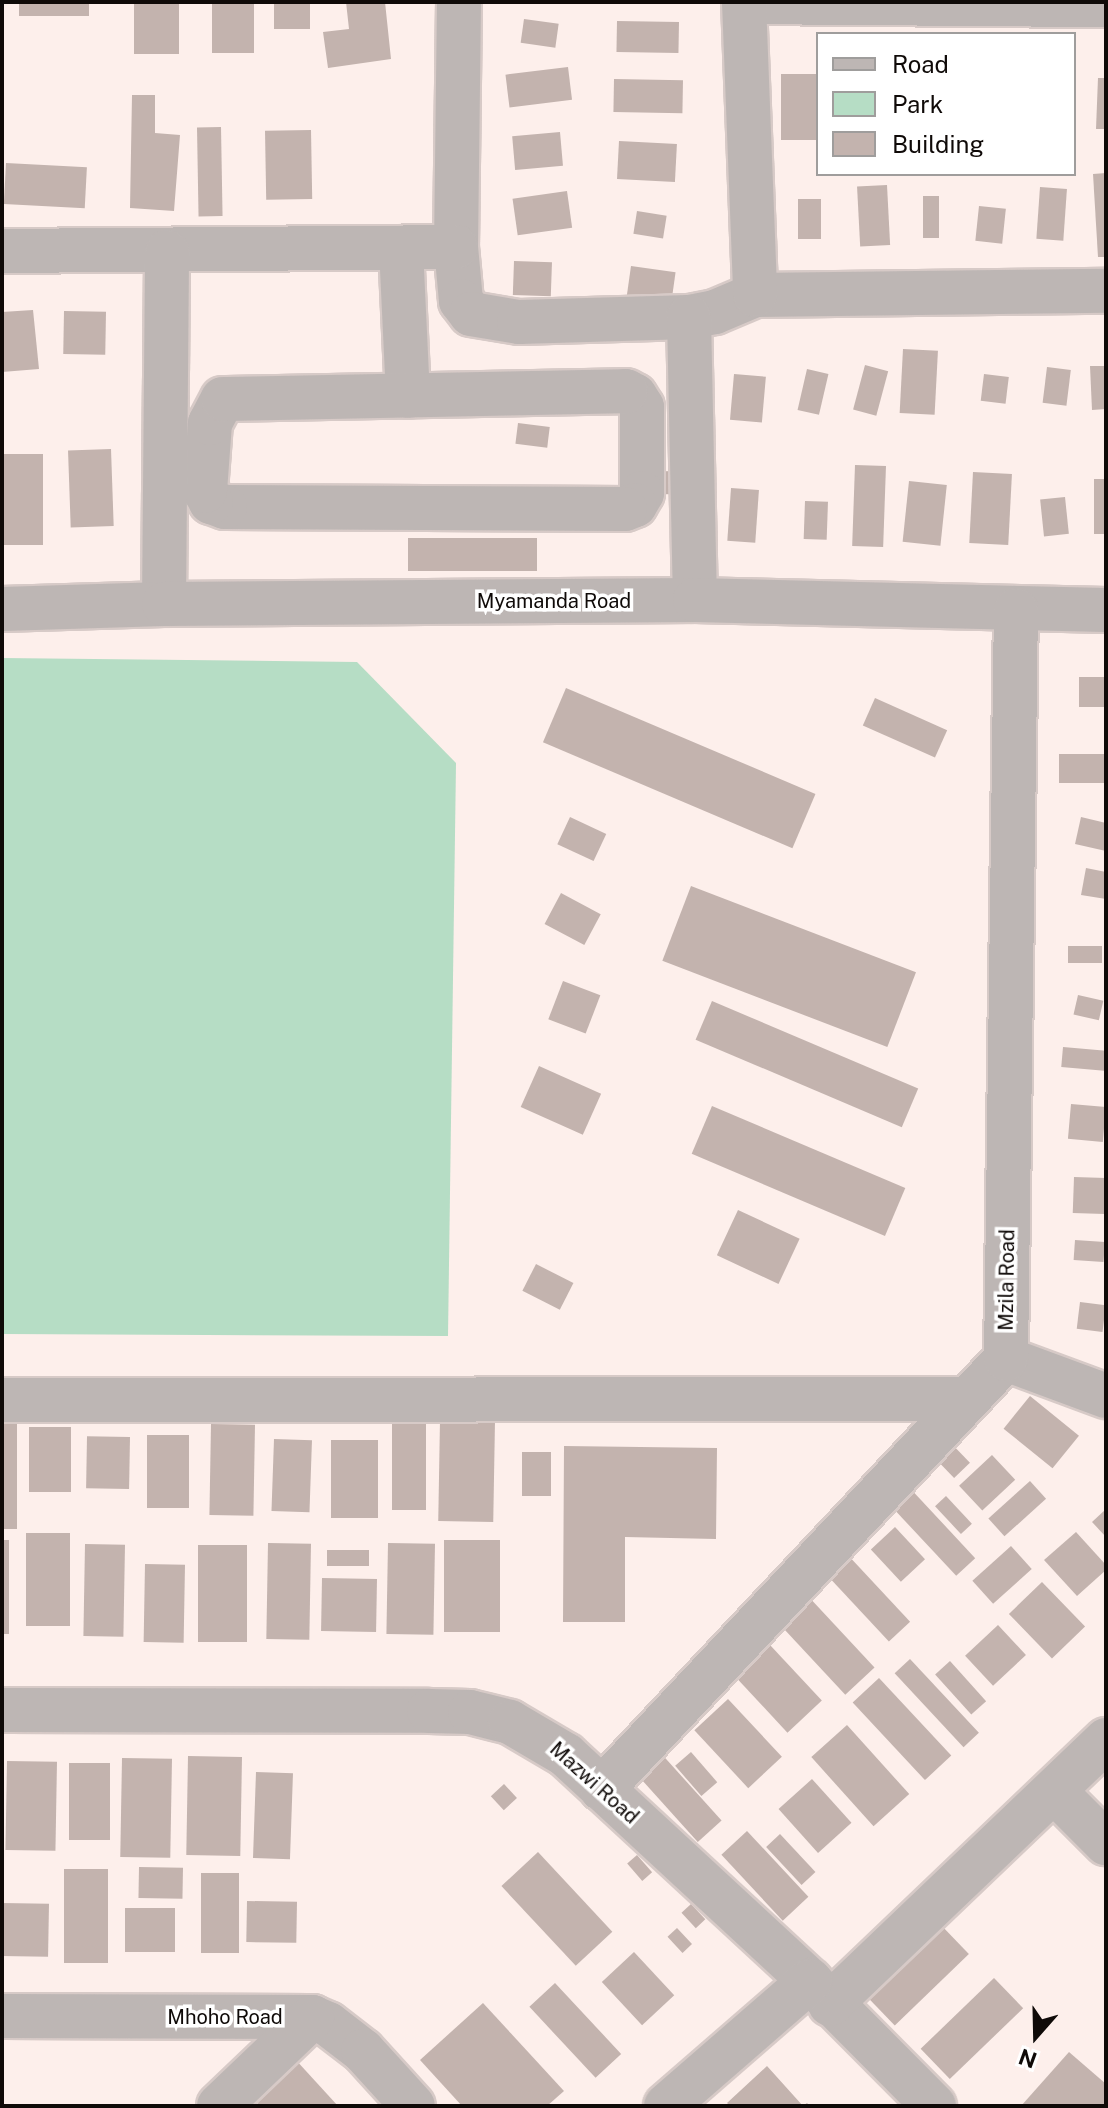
<!DOCTYPE html>
<html>
<head>
<meta charset="utf-8">
<style>
	body { margin:0 }
	#map { position:relative; width:1108px; height:2108px; overflow:hidden; background:#fdefeb; font-family:"Public Sans",sans-serif }
	div>[style] { position:absolute }
	[style*='--x'] { left:calc(var(--x)*1px); top:calc(var(--y)*1px); width:calc(var(--w)*1px); rotate:calc(var(--a)*1deg) }
	.green>* { inset:0; background:#b6ddc5 }
	.building>* { inset:0; background:#c3b3ae; transform-origin:0 0 }
	.roads { filter:drop-shadow(2px 0 #d7cac7) drop-shadow(-2px 0 #d7cac7) drop-shadow(0 2px #d7cac7) drop-shadow(0 -2px #d7cac7) }
	.minor>* { height:44px; margin:-22px; padding:0 22px; transform-origin:22px; border-radius:22px; background:#bdb6b4 }
	span { translate:-50% -50%; white-space:nowrap; text-align:center; line-height:1.15; -webkit-text-stroke:7px #fff; paint-order:stroke }
	.street-label { font-size:20px; color:#0f0a08 }
	.frame { position:absolute; inset:0; border:4px solid #0f0a08; pointer-events:none }
	.legend { position:absolute; left:816px; top:32px; width:260px; height:144px; box-sizing:border-box; background:#fff; border:2px solid #9f9d9c; margin:0; padding:10px 14px; list-style:none; font-size:24px; color:#0f0a08 }
	.legend li { display:flex; align-items:center; gap:16px; height:40px }
	.legend b { width:40px; border:2px solid #9f9d9c }
	.north { position:absolute; left:996px; top:1996px; width:80px; height:80px; -webkit-text-stroke:6px #fff; paint-order:stroke; rotate:200deg; font-size:22px; font-weight:700; line-height:32px; text-align:center; color:#0f0a08 }
	.north::after { content:''; display:block; margin:auto; width:28px; height:36px; background:#0f0a08; clip-path:polygon(50% 0,100% 100%,50% 72%,0 100%) }
</style>
</head>
<body>
<div id="map">
	<div class="green">
		<div style="clip-path:polygon(2px 658px,357px 662px,456px 763px,448px 1336px,2px 1334px)"></div>
	</div>
	<div class="building">
		<div style="left:19px;top:2px;width:70px;height:14px"></div>
		<div style="left:134px;top:2px;width:45px;height:52px"></div>
		<div style="left:212px;top:2px;width:42px;height:51px"></div>
		<div style="left:274px;top:2px;width:36px;height:27px"></div>
		<div style="clip-path:polygon(346px 2px,385px 2px,391px 59px,328px 68px,323px 32px,349px 29px)"></div>
		<div style="left:524px;top:19px;width:35px;height:24px;rotate:8deg"></div>
		<div style="left:617px;top:21px;width:62px;height:31px;rotate:1deg"></div>
		<div style="left:568px;top:67px;width:33px;height:63px;rotate:83deg"></div>
		<div style="left:818px;top:74px;width:66px;height:37px;rotate:90deg"></div>
		<div style="clip-path:polygon(1098px 78px,1106px 78px,1106px 129px,1096px 129px)"></div>
		<div style="left:614px;top:79px;width:69px;height:33px;rotate:1deg"></div>
		<div style="clip-path:polygon(132px 95px,155px 95px,155px 133px,180px 135px,174px 211px,130px 208px)"></div>
		<div style="left:221px;top:127px;width:89px;height:24px;rotate:89deg"></div>
		<div style="left:311px;top:130px;width:69px;height:46px;rotate:89deg"></div>
		<div style="left:560px;top:132px;width:34px;height:48px;rotate:85deg"></div>
		<div style="left:619px;top:141px;width:58px;height:38px;rotate:3deg"></div>
		<div style="left:6px;top:163px;width:81px;height:41px;rotate:3deg"></div>
		<div style="clip-path:polygon(1106px 173px,1106px 257px,1098px 257px,1093px 174px)"></div>
		<div style="left:887px;top:185px;width:60px;height:30px;rotate:87deg"></div>
		<div style="left:1040px;top:187px;width:27px;height:52px;rotate:4deg"></div>
		<div style="left:567px;top:191px;width:37px;height:55px;rotate:82deg"></div>
		<div style="left:923px;top:196px;width:16px;height:42px"></div>
		<div style="left:798px;top:199px;width:23px;height:40px"></div>
		<div style="left:979px;top:206px;width:27px;height:35px;rotate:6deg"></div>
		<div style="left:637px;top:211px;width:30px;height:23px;rotate:9deg"></div>
		<div style="left:514px;top:261px;width:38px;height:34px;rotate:2deg"></div>
		<div style="left:631px;top:266px;width:45px;height:30px;rotate:8deg"></div>
		<div style="clip-path:polygon(33px 310px,39px 369px,2px 372px,2px 312px)"></div>
		<div style="left:64px;top:311px;width:42px;height:43px;rotate:1deg"></div>
		<div style="left:903px;top:349px;width:35px;height:64px;rotate:3deg"></div>
		<div style="left:865px;top:365px;width:24px;height:46px;rotate:15deg"></div>
		<div style="clip-path:polygon(1090px 366px,1106px 366px,1106px 409px,1092px 410px)"></div>
		<div style="left:1047px;top:367px;width:24px;height:36px;rotate:7deg"></div>
		<div style="left:807px;top:369px;width:22px;height:42px;rotate:13deg"></div>
		<div style="left:734px;top:374px;width:32px;height:46px;rotate:5deg"></div>
		<div style="left:984px;top:374px;width:25px;height:27px;rotate:7deg"></div>
		<div style="left:518px;top:423px;width:32px;height:21px;rotate:7deg"></div>
		<div style="left:111px;top:449px;width:77px;height:43px;rotate:88deg"></div>
		<div style="left:2px;top:454px;width:41px;height:91px"></div>
		<div style="left:855px;top:465px;width:31px;height:81px;rotate:2deg"></div>
		<div style="left:673px;top:471px;width:23px;height:24px;rotate:88deg"></div>
		<div style="left:973px;top:472px;width:39px;height:71px;rotate:3deg"></div>
		<div style="left:1094px;top:479px;width:12px;height:55px"></div>
		<div style="left:909px;top:481px;width:38px;height:61px;rotate:6deg"></div>
		<div style="left:731px;top:488px;width:28px;height:53px;rotate:4deg"></div>
		<div style="left:1065px;top:497px;width:37px;height:25px;rotate:84deg"></div>
		<div style="left:805px;top:501px;width:23px;height:38px;rotate:2deg"></div>
		<div style="left:537px;top:538px;width:33px;height:129px;rotate:90deg"></div>
		<div style="left:1106px;top:677px;width:30px;height:27px;rotate:90deg"></div>
		<div style="left:566px;top:688px;width:271px;height:59px;rotate:23deg"></div>
		<div style="left:875px;top:698px;width:79px;height:30px;rotate:24deg"></div>
		<div style="left:1106px;top:754px;width:29px;height:47px;rotate:90deg"></div>
		<div style="left:570px;top:817px;width:40px;height:30px;rotate:25deg"></div>
		<div style="clip-path:polygon(1081px 817px,1106px 823px,1106px 851px,1075px 844px)"></div>
		<div style="clip-path:polygon(1086px 868px,1106px 872px,1106px 899px,1081px 895px)"></div>
		<div style="left:691px;top:886px;width:241px;height:80px;rotate:21deg"></div>
		<div style="left:561px;top:893px;width:45px;height:35px;rotate:28deg"></div>
		<div style="left:1102px;top:946px;width:17px;height:34px;rotate:90deg"></div>
		<div style="left:563px;top:981px;width:40px;height:41px;rotate:21deg"></div>
		<div style="left:1078px;top:995px;width:26px;height:20px;rotate:13deg"></div>
		<div style="left:712px;top:1001px;width:224px;height:42px;rotate:23deg"></div>
		<div style="left:1063px;top:1047px;width:43px;height:20px;rotate:5deg"></div>
		<div style="left:539px;top:1066px;width:68px;height:45px;rotate:24deg"></div>
		<div style="left:1071px;top:1104px;width:35px;height:35px;rotate:5deg"></div>
		<div style="left:712px;top:1106px;width:210px;height:52px;rotate:23deg"></div>
		<div style="left:1074px;top:1177px;width:32px;height:36px;rotate:2deg"></div>
		<div style="left:738px;top:1210px;width:68px;height:50px;rotate:25deg"></div>
		<div style="left:1075px;top:1240px;width:30px;height:20px;rotate:4deg"></div>
		<div style="left:536px;top:1264px;width:42px;height:30px;rotate:27deg"></div>
		<div style="left:1080px;top:1302px;width:26px;height:27px;rotate:7deg"></div>
		<div style="left:1030px;top:1396px;width:63px;height:42px;rotate:39deg"></div>
		<div style="left:2px;top:1411px;width:15px;height:118px"></div>
		<div style="left:392px;top:1417px;width:34px;height:93px"></div>
		<div style="left:440px;top:1420px;width:55px;height:101px;rotate:1deg"></div>
		<div style="left:211px;top:1424px;width:44px;height:91px;rotate:1deg"></div>
		<div style="left:29px;top:1427px;width:42px;height:65px"></div>
		<div style="left:147px;top:1435px;width:42px;height:73px"></div>
		<div style="left:130px;top:1437px;width:52px;height:43px;rotate:91deg"></div>
		<div style="left:274px;top:1439px;width:38px;height:72px;rotate:2deg"></div>
		<div style="left:947px;top:1439px;width:33px;height:22px;rotate:46deg"></div>
		<div style="left:331px;top:1440px;width:47px;height:78px"></div>
		<div style="clip-path:polygon(564px 1446px,717px 1448px,716px 1539px,625px 1537px,625px 1622px,563px 1622px)"></div>
		<div style="left:522px;top:1452px;width:29px;height:44px"></div>
		<div style="left:992px;top:1455px;width:34px;height:45px;rotate:47deg"></div>
		<div style="left:1030px;top:1481px;width:24px;height:56px;rotate:48deg"></div>
		<div style="left:907px;top:1485px;width:100px;height:26px;rotate:47deg"></div>
		<div style="left:946px;top:1496px;width:38px;height:15px;rotate:47deg"></div>
		<div style="clip-path:polygon(1106px 1509px,1106px 1537px,1092px 1522px)"></div>
		<div style="left:895px;top:1527px;width:44px;height:33px;rotate:47deg"></div>
		<div style="clip-path:polygon(1076px 1532px,1106px 1565px,1106px 1570px,1077px 1596px,1044px 1560px)"></div>
		<div style="left:26px;top:1533px;width:44px;height:93px"></div>
		<div style="left:2px;top:1540px;width:7px;height:94px"></div>
		<div style="left:444px;top:1540px;width:56px;height:92px"></div>
		<div style="left:268px;top:1543px;width:43px;height:96px;rotate:1deg"></div>
		<div style="left:388px;top:1543px;width:47px;height:91px;rotate:1deg"></div>
		<div style="left:85px;top:1544px;width:40px;height:92px;rotate:1deg"></div>
		<div style="left:198px;top:1545px;width:49px;height:97px"></div>
		<div style="left:1011px;top:1546px;width:31px;height:52px;rotate:48deg"></div>
		<div style="left:327px;top:1550px;width:42px;height:16px"></div>
		<div style="left:846px;top:1553px;width:94px;height:29px;rotate:47deg"></div>
		<div style="left:145px;top:1564px;width:40px;height:78px;rotate:1deg"></div>
		<div style="left:322px;top:1578px;width:55px;height:53px;rotate:1deg"></div>
		<div style="left:1042px;top:1582px;width:62px;height:46px;rotate:46deg"></div>
		<div style="left:807px;top:1595px;width:99px;height:40px;rotate:47deg"></div>
		<div style="left:998px;top:1625px;width:41px;height:45px;rotate:47deg"></div>
		<div style="left:770px;top:1645px;width:76px;height:47px;rotate:47deg"></div>
		<div style="left:910px;top:1659px;width:101px;height:21px;rotate:47deg"></div>
		<div style="left:950px;top:1661px;width:54px;height:20px;rotate:48deg"></div>
		<div style="left:879px;top:1678px;width:106px;height:36px;rotate:47deg"></div>
		<div style="left:728px;top:1699px;width:79px;height:46px;rotate:47deg"></div>
		<div style="left:847px;top:1725px;width:93px;height:48px;rotate:48deg"></div>
		<div style="left:658px;top:1750px;width:95px;height:32px;rotate:48deg"></div>
		<div style="left:691px;top:1752px;width:40px;height:21px;rotate:49deg"></div>
		<div style="left:188px;top:1756px;width:54px;height:99px;rotate:1deg"></div>
		<div style="left:122px;top:1758px;width:50px;height:99px;rotate:1deg"></div>
		<div style="left:7px;top:1761px;width:50px;height:89px;rotate:1deg"></div>
		<div style="left:69px;top:1763px;width:41px;height:77px"></div>
		<div style="left:256px;top:1772px;width:37px;height:86px;rotate:2deg"></div>
		<div style="left:812px;top:1779px;width:59px;height:45px;rotate:48deg"></div>
		<div style="left:504px;top:1784px;width:19px;height:18px;rotate:47deg"></div>
		<div style="left:747px;top:1831px;width:90px;height:35px;rotate:47deg"></div>
		<div style="left:780px;top:1834px;width:52px;height:19px;rotate:47deg"></div>
		<div style="left:538px;top:1852px;width:109px;height:50px;rotate:47deg"></div>
		<div style="left:637px;top:1855px;width:23px;height:13px;rotate:49deg"></div>
		<div style="left:139px;top:1867px;width:44px;height:31px;rotate:1deg"></div>
		<div style="left:64px;top:1869px;width:44px;height:94px"></div>
		<div style="left:201px;top:1873px;width:38px;height:80px"></div>
		<div style="left:247px;top:1901px;width:50px;height:41px;rotate:1deg"></div>
		<div style="left:2px;top:1903px;width:47px;height:53px;rotate:1deg"></div>
		<div style="left:691px;top:1904px;width:21px;height:13px;rotate:47deg"></div>
		<div style="left:125px;top:1908px;width:50px;height:44px"></div>
		<div style="left:939px;top:1923px;width:43px;height:103px;rotate:46deg"></div>
		<div style="left:677px;top:1928px;width:22px;height:13px;rotate:47deg"></div>
		<div style="left:634px;top:1952px;width:59px;height:44px;rotate:47deg"></div>
		<div style="left:994px;top:1978px;width:42px;height:102px;rotate:46deg"></div>
		<div style="left:555px;top:1983px;width:97px;height:35px;rotate:47deg"></div>
		<div style="clip-path:polygon(483px 2003px,564px 2091px,547px 2106px,462px 2106px,420px 2060px)"></div>
		<div style="clip-path:polygon(1069px 2052px,1106px 2084px,1106px 2102px,1102px 2106px,1021px 2106px)"></div>
		<div style="clip-path:polygon(295px 2059px,338px 2106px,260px 2106px,252px 2098px)"></div>
		<div style="clip-path:polygon(767px 2066px,803px 2106px,807px 2103px,810px 2106px,730px 2106px,727px 2103px)"></div>
	</div>
	<div class="roads">
		<div class="minor">
			<div style="--x:459;--y:2;--w:245;--a:90.7"></div>
			<div style="--x:456;--y:247;--w:54;--a:84.7"></div>
			<div style="--x:461;--y:301;--w:16;--a:52"></div>
			<div style="--x:471;--y:314;--w:49;--a:9.5"></div>
			<div style="--x:519;--y:322;--w:170;--a:-1.7"></div>
			<div style="--x:689;--y:317;--w:26;--a:-11"></div>
			<div style="--x:715;--y:312;--w:43;--a:-23"></div>
			<div style="--x:755;--y:295;--w:351;--a:-0.7"></div>
			<div style="--x:744;--y:2;--w:362;--a:0.5"></div>
			<div style="--x:744;--y:2;--w:293;--a:87.8"></div>
			<div style="--x:401;--y:248;--w:148;--a:87.3"></div>
			<div style="--x:2;--y:251;--w:454;--a:-0.5"></div>
			<div style="--x:689;--y:317;--w:283;--a:88.8"></div>
			<div style="--x:626;--y:391;--w:10;--a:29"></div>
			<div style="--x:635;--y:396;--w:13;--a:58"></div>
			<div style="--x:642;--y:407;--w:86;--a:90"></div>
			<div style="--x:642;--y:493;--w:14;--a:120"></div>
			<div style="--x:635;--y:505;--w:11;--a:158"></div>
			<div style="--x:625;--y:509;--w:400;--a:-179.7"></div>
			<div style="--x:225;--y:507;--w:15;--a:-160"></div>
			<div style="--x:211;--y:502;--w:13;--a:-119"></div>
			<div style="--x:205;--y:491;--w:68;--a:-85.8"></div>
			<div style="--x:210;--y:423;--w:27;--a:-62"></div>
			<div style="--x:223;--y:399;--w:403;--a:-1.1"></div>
			<div style="--x:164;--y:604;--w:352;--a:-89.5"></div>
			<div style="--x:2;--y:609;--w:162;--a:-1.8"></div>
			<div style="--x:164;--y:604;--w:531;--a:-0.43"></div>
			<div style="--x:695;--y:600;--w:411;--a:1.4"></div>
			<div style="--x:1006;--y:1359;--w:107;--a:20.3"></div>
			<div style="--x:2;--y:1400;--w:966;--a:-0.06"></div>
			<div style="--x:2;--y:1710;--w:427;--a:0.1"></div>
			<div style="--x:429;--y:1711;--w:41;--a:1.4"></div>
			<div style="--x:470;--y:1712;--w:41;--a:14"></div>
			<div style="--x:510;--y:1722;--w:65;--a:30.5"></div>
			<div style="--x:566;--y:1755;--w:333;--a:42.8"></div>
			<div style="--x:810;--y:1981;--w:176;--a:45.2"></div>
			<div style="--x:602;--y:1789;--w:590;--a:-46.79"></div>
			<div style="--x:1006;--y:1359;--w:749;--a:-89.24"></div>
			<div style="--x:1054;--y:1791;--w:74;--a:45"></div>
			<div style="--x:830;--y:2004;--w:382;--a:-43.7"></div>
			<div style="--x:2;--y:2016;--w:310;--a:0.2"></div>
			<div style="--x:312;--y:2017;--w:17;--a:24"></div>
			<div style="--x:328;--y:2024;--w:44;--a:37.6"></div>
			<div style="--x:363;--y:2051;--w:74;--a:47.7"></div>
			<div style="--x:219;--y:2106;--w:129;--a:-43.7"></div>
			<div style="--x:666;--y:2106;--w:191;--a:-41"></div>
		</div>
	</div>
	<div class="street-label">
		<span style="left:554px;top:601px">Myamanda Road</span>
		<span style="left:1007px;top:1280px;rotate:-89deg">Mzila Road</span>
		<span style="left:594px;top:1783px;rotate:42deg">Mazwi Road</span>
		<span style="left:225px;top:2017px">Mhoho Road</span>
	</div>
	<div class="frame"></div>
	<ul class="legend">
	<li><b style="height:10px;background:#bdb6b4"></b>Road</li>
	<li><b style="height:22px;background:#b6ddc5"></b>Park</li>
	<li><b style="height:22px;background:#c3b3ae"></b>Building</li>
	</ul>
	<div class="north">N</div>
</div>
</body>
</html>
